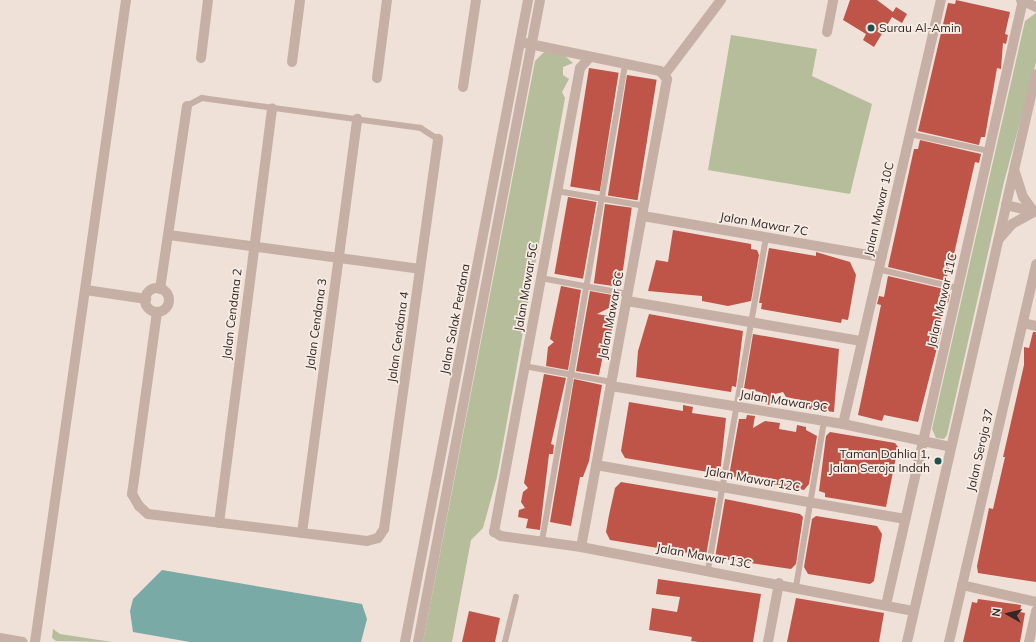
<!DOCTYPE html>
<html>
<head>
<meta charset="utf-8">
<style>
	body { margin:0 }
	#map { position:relative; width:1036px; height:642px; overflow:hidden; background:#efe1d8; font-family:Mulish,sans-serif }
	div>[style] { position:absolute }
	[style*='--x'] { left:calc(var(--x)*1px); top:calc(var(--y)*1px); width:calc(var(--w)*1px); rotate:calc(var(--a)*1deg) }
	.green>* { inset:0; background:#b6bd9a }
	.water>* { inset:0; background:#79aaa6 }
	.building>* { inset:0; background:#be5548; transform-origin:0 0 }
	.service>* { height:5.5px; margin:-2.75px; padding:0 2.75px; transform-origin:2.75px; border-radius:2.75px; background:#c6b0a6 }
	.minor>* { height:10px; margin:-5px; padding:0 5px; transform-origin:5px; border-radius:5px; background:#c6b0a6 }
	.minor>.ring { margin:-5px; padding:0; box-sizing:content-box; background:none; border:10px solid #c6b0a6; border-radius:50% }
	.tertiary>* { height:10px; margin:-5px; padding:0 5px; transform-origin:5px; border-radius:5px; background:#c6b0a6 }
	.dots>* { width:11px; height:11px; translate:-50% -50%; box-sizing:border-box; border:2px solid #f7ece4; border-radius:50% }
	span { translate:-50% -50%; white-space:nowrap; text-align:center; line-height:1.15; -webkit-text-stroke:3.5px #f7ece4; paint-order:stroke }
	.poi-label { font-size:12px; color:#332826 }
	.left { translate:0 -50%; text-align:left }
	.right { translate:-100% -50%; text-align:right }
	.street-label { font-size:12px; color:#332826 }
	.north { position:absolute; left:988px; top:594px; width:40px; height:40px; -webkit-text-stroke:3px #f7ece4; paint-order:stroke; rotate:278deg; font-size:11px; font-weight:700; line-height:16px; text-align:center; color:#332826 }
	.north::after { content:''; display:block; margin:auto; width:14px; height:18px; background:#332826; clip-path:polygon(50% 0,100% 100%,50% 72%,0 100%) }
</style>
</head>
<body>
<div id="map">
	<div class="green">
		<div style="clip-path:polygon(1036px 13px,1036px 62px,1004px 182px,947px 435px,944px 439px,936px 438px,932px 429px,1025px 21px)"></div>
		<div style="clip-path:polygon(731px 35px,817px 49px,812px 76px,872px 104px,850px 194px,708px 170px)"></div>
		<div style="clip-path:polygon(545px 51px,564px 55px,573px 63px,563px 67px,563px 75px,569px 79px,562px 92px,565px 98px,497px 477px,483px 528px,471px 540px,452px 642px,423px 642px,535px 61px)"></div>
		<div style="clip-path:polygon(53px 629px,60px 634px,112px 642px,56px 641px,52px 638px)"></div>
	</div>
	<div class="water">
		<div style="clip-path:polygon(162px 570px,362px 604px,367px 619px,361px 642px,190px 642px,133px 632px,130px 611px,133px 599px)"></div>
	</div>
	<div class="building">
		<div style="clip-path:polygon(850px 0,877px 0,893px 12px,896px 7px,907px 14px,902px 23px,892px 17px,874px 47px,863px 40px,866px 34px,843px 20px)"></div>
		<div style="clip-path:polygon(956px 0,1010px 12px,1005px 34px,1008px 35px,1006px 44px,1003px 43px,1001px 69px,997px 68px,985px 137px,981px 137px,979px 145px,918px 131px,948px 3px,955px 4px)"></div>
		<div style="left:589px;top:68px;width:30px;height:120px;rotate:9deg"></div>
		<div style="left:627px;top:75px;width:30px;height:122px;rotate:9deg"></div>
		<div style="clip-path:polygon(920px 140px,981px 154px,979px 163px,975px 162px,954px 254px,957px 255px,955px 265px,950px 264px,946px 281px,888px 267px,914px 149px,918px 149px)"></div>
		<div style="left:568px;top:197px;width:29px;height:78px;rotate:10deg"></div>
		<div style="left:605px;top:204px;width:27px;height:80px;rotate:8deg"></div>
		<div style="clip-path:polygon(673px 230px,751px 244px,751px 249px,757px 250px,759px 255px,751px 301px,728px 306px,702px 301px,702px 296px,648px 291px,656px 260px,668px 262px)"></div>
		<div style="clip-path:polygon(769px 248px,816px 256px,816px 252px,850px 262px,856px 275px,848px 320px,842px 319px,841px 323px,761px 309px,762px 303px,759px 303px)"></div>
		<div style="clip-path:polygon(888px 276px,944px 289px,943px 293px,950px 294px,948px 303px,944px 302px,939px 327px,942px 328px,918px 422px,884px 415px,882px 421px,858px 415px,881px 305px,877px 304px,879px 296px,884px 297px)"></div>
		<div style="clip-path:polygon(561px 286px,581px 290px,568px 370px,546px 366px,548px 347px,554px 342px,550px 339px)"></div>
		<div style="clip-path:polygon(590px 291px,617px 296px,615px 305px,597px 314px,614px 317px,611px 335px,607px 335px,599px 375px,576px 371px)"></div>
		<div style="clip-path:polygon(649px 314px,743px 331px,736px 387px,732px 386px,731px 392px,636px 377px,638px 351px)"></div>
		<div style="clip-path:polygon(1033px 332px,1036px 332px,1036px 582px,978px 573px,977px 566px,989px 508px,993px 509px,1005px 457px,1003px 457px,1024px 365px,1024px 347px,1029px 348px)"></div>
		<div style="clip-path:polygon(753px 334px,839px 349px,834px 412px,809px 409px,810px 402px,786px 397px,783px 392px,771px 395px,770px 405px,761px 403px,763px 393px,744px 388px)"></div>
		<div style="clip-path:polygon(544px 374px,566px 378px,551px 444px,554px 445px,553px 454px,549px 454px,540px 530px,526px 528px,528px 519px,518px 517px,519px 510px,525px 508px,521px 502px,523px 492px,528px 488px,524px 483px)"></div>
		<div style="clip-path:polygon(574px 379px,602px 385px,589px 461px,583px 477px,580px 477px,571px 526px,550px 522px)"></div>
		<div style="clip-path:polygon(629px 402px,683px 411px,683px 405px,693px 407px,692px 413px,726px 418px,720px 474px,625px 458px,621px 451px)"></div>
		<div style="clip-path:polygon(747px 415px,755px 416px,753px 428px,765px 421px,780px 423px,779px 429px,796px 432px,797px 425px,806px 427px,806px 430px,817px 436px,809px 484px,804px 490px,729px 476px,739px 419px,746px 419px)"></div>
		<div style="clip-path:polygon(830px 432px,895px 443px,898px 447px,886px 507px,825px 497px,825px 493px,819px 491px,826px 436px)"></div>
		<div style="clip-path:polygon(621px 482px,716px 498px,706px 556px,610px 540px,606px 532px,609px 515px,615px 488px)"></div>
		<div style="clip-path:polygon(725px 499px,800px 514px,803px 517px,796px 564px,791px 569px,715px 558px)"></div>
		<div style="clip-path:polygon(816px 516px,877px 526px,882px 534px,874px 581px,870px 584px,808px 574px,804px 567px,812px 519px)"></div>
		<div style="clip-path:polygon(658px 579px,761px 594px,753px 642px,699px 642px,691px 641px,692px 637px,649px 630px,652px 608px,677px 612px,680px 597px,656px 594px)"></div>
		<div style="clip-path:polygon(796px 598px,884px 613px,879px 642px,787px 642px)"></div>
		<div style="clip-path:polygon(978px 599px,1021px 605px,1020px 612px,1025px 613px,1020px 642px,963px 642px,972px 602px,977px 603px)"></div>
		<div style="clip-path:polygon(469px 611px,500px 618px,495px 642px,462px 642px)"></div>
	</div>
	<div class="service">
		<div style="--x:187;--y:106;--w:17;--a:-28"></div>
		<div style="--x:202;--y:98;--w:221;--a:7.8"></div>
		<div style="--x:421;--y:128;--w:20;--a:33"></div>
		<div style="--x:910;--y:134;--w:81;--a:12.1"></div>
		<div style="--x:557;--y:191;--w:89;--a:9.7"></div>
		<div style="--x:878;--y:269;--w:82;--a:13.4"></div>
		<div style="--x:541;--y:278;--w:88;--a:10.4"></div>
		<div style="--x:524;--y:366;--w:89;--a:10.3"></div>
		<div style="--x:542;--y:541;--w:484;--a:-80.1"></div>
		<div style="--x:708;--y:570;--w:338;--a:-80.1"></div>
		<div style="--x:796;--y:587;--w:168;--a:-80.4"></div>
		<div style="--x:505;--y:642;--w:46;--a:-76.3"></div>
	</div>
	<div class="minor">
		<div style="--x:1021;--y:0;--w:17;--a:25"></div>
		<div style="--x:827;--y:32;--w:33;--a:-79"></div>
		<div style="--x:520;--y:42;--w:143;--a:11.7"></div>
		<div style="--x:660;--y:71;--w:11;--a:49"></div>
		<div style="--x:667;--y:79;--w:476;--a:100.4"></div>
		<div style="--x:590;--y:57;--w:15;--a:132"></div>
		<div style="--x:580;--y:68;--w:472;--a:100.5"></div>
		<div style="--x:494;--y:532;--w:8;--a:30"></div>
		<div style="--x:501;--y:536;--w:81;--a:7.8"></div>
		<div style="--x:581;--y:547;--w:339;--a:10.9"></div>
		<div style="--x:201;--y:58;--w:58;--a:-83.1"></div>
		<div style="--x:292;--y:62;--w:63;--a:-82.6"></div>
		<div style="--x:665;--y:74;--w:93;--a:-52.9"></div>
		<div style="--x:377;--y:78;--w:79;--a:-82.7"></div>
		<div style="--x:463;--y:87;--w:88;--a:-81.5"></div>
		<div style="--x:1006;--y:205;--w:134;--a:-77.1"></div>
		<div style="--x:643;--y:216;--w:242;--a:9.8"></div>
		<div style="--x:169;--y:235;--w:253;--a:7.7"></div>
		<div class="ring" style="left:145px;top:288px;width:14px;height:14px"></div>
		<div style="--x:160;--y:289;--w:185;--a:-81.6"></div>
		<div style="--x:86;--y:290;--w:61;--a:8.5"></div>
		<div style="--x:627;--y:301;--w:238;--a:9.7"></div>
		<div style="--x:157;--y:312;--w:184;--a:97.8"></div>
		<div style="--x:132;--y:494;--w:14;--a:60"></div>
		<div style="--x:139;--y:506;--w:12;--a:42"></div>
		<div style="--x:148;--y:514;--w:221;--a:7"></div>
		<div style="--x:367;--y:541;--w:11;--a:-15"></div>
		<div style="--x:378;--y:538;--w:11;--a:-56"></div>
		<div style="--x:384;--y:529;--w:394;--a:-82.1"></div>
		<div style="--x:1023;--y:323;--w:13;--a:13"></div>
		<div style="--x:611;--y:386;--w:235;--a:9.3"></div>
		<div style="--x:843;--y:424;--w:110;--a:12"></div>
		<div style="--x:843;--y:424;--w:435;--a:-77"></div>
		<div style="--x:596;--y:465;--w:314;--a:9.9"></div>
		<div style="--x:219;--y:523;--w:418;--a:-82.7"></div>
		<div style="--x:302;--y:533;--w:418;--a:-82.4"></div>
		<div style="--x:962;--y:585;--w:76;--a:12.9"></div>
		<div style="--x:886;--y:605;--w:620;--a:-77.24"></div>
		<div style="--x:35;--y:642;--w:648;--a:-81.93"></div>
		<div style="--x:768;--y:642;--w:60;--a:-79.4"></div>
		<div style="--x:949;--y:642;--w:388;--a:-77"></div>
		<div style="--x:1029;--y:642;--w:32;--a:-77"></div>
	</div>
	<div class="tertiary">
		<div style="--x:999;--y:239;--w:20;--a:-49"></div>
		<div style="--x:1012;--y:224;--w:25;--a:-29"></div>
		<div style="--x:1034;--y:212;--w:19;--a:-126"></div>
		<div style="--x:1023;--y:197;--w:29;--a:-108"></div>
		<div style="--x:0;--y:638;--w:23;--a:10"></div>
		<div style="--x:405;--y:642;--w:654;--a:-79.15"></div>
		<div style="--x:418;--y:642;--w:653;--a:-79.24"></div>
		<div style="--x:907;--y:642;--w:448;--a:-77.2"></div>
		<div style="--x:1006;--y:205;--w:31;--a:13"></div>
	</div>
	<div class="dots">
		<div style="left:871px;top:28px;background:#1f514e"></div>
		<div style="left:938px;top:461px;background:#1f514e"></div>
	</div>
	<div class="poi-label">
		<span class="left" style="left:879px;top:28px">Surau Al-Amin</span>
		<span class="right" style="left:930px;top:461px">Taman Dahlia 1,<br>Jalan Seroja Indah</span>
	</div>
	<div class="street-label">
		<span style="left:879px;top:209px;rotate:-77deg">Jalan Mawar 10C</span>
		<span style="left:764px;top:224px;rotate:10deg">Jalan Mawar 7C</span>
		<span style="left:526px;top:287px;rotate:-80deg">Jalan Mawar 5C</span>
		<span style="left:942px;top:300px;rotate:-77deg">Jalan Mawar 11C</span>
		<span style="left:232px;top:314px;rotate:-83deg">Jalan Cendana 2</span>
		<span style="left:611px;top:315px;rotate:-79deg">Jalan Mawar 6C</span>
		<span style="left:455px;top:319px;rotate:-79deg">Jalan Salak Perdana</span>
		<span style="left:316px;top:324px;rotate:-82deg">Jalan Cendana 3</span>
		<span style="left:398px;top:337px;rotate:-82deg">Jalan Cendana 4</span>
		<span style="left:784px;top:401px;rotate:9deg">Jalan Mawar 9C</span>
		<span style="left:980px;top:450px;rotate:-77deg">Jalan Seroja 37</span>
		<span style="left:753px;top:479px;rotate:10deg">Jalan Mawar 12C</span>
		<span style="left:704px;top:556px;rotate:10deg">Jalan Mawar 13C</span>
	</div>
	<div class="north">N</div>
</div>
</body>
</html>
